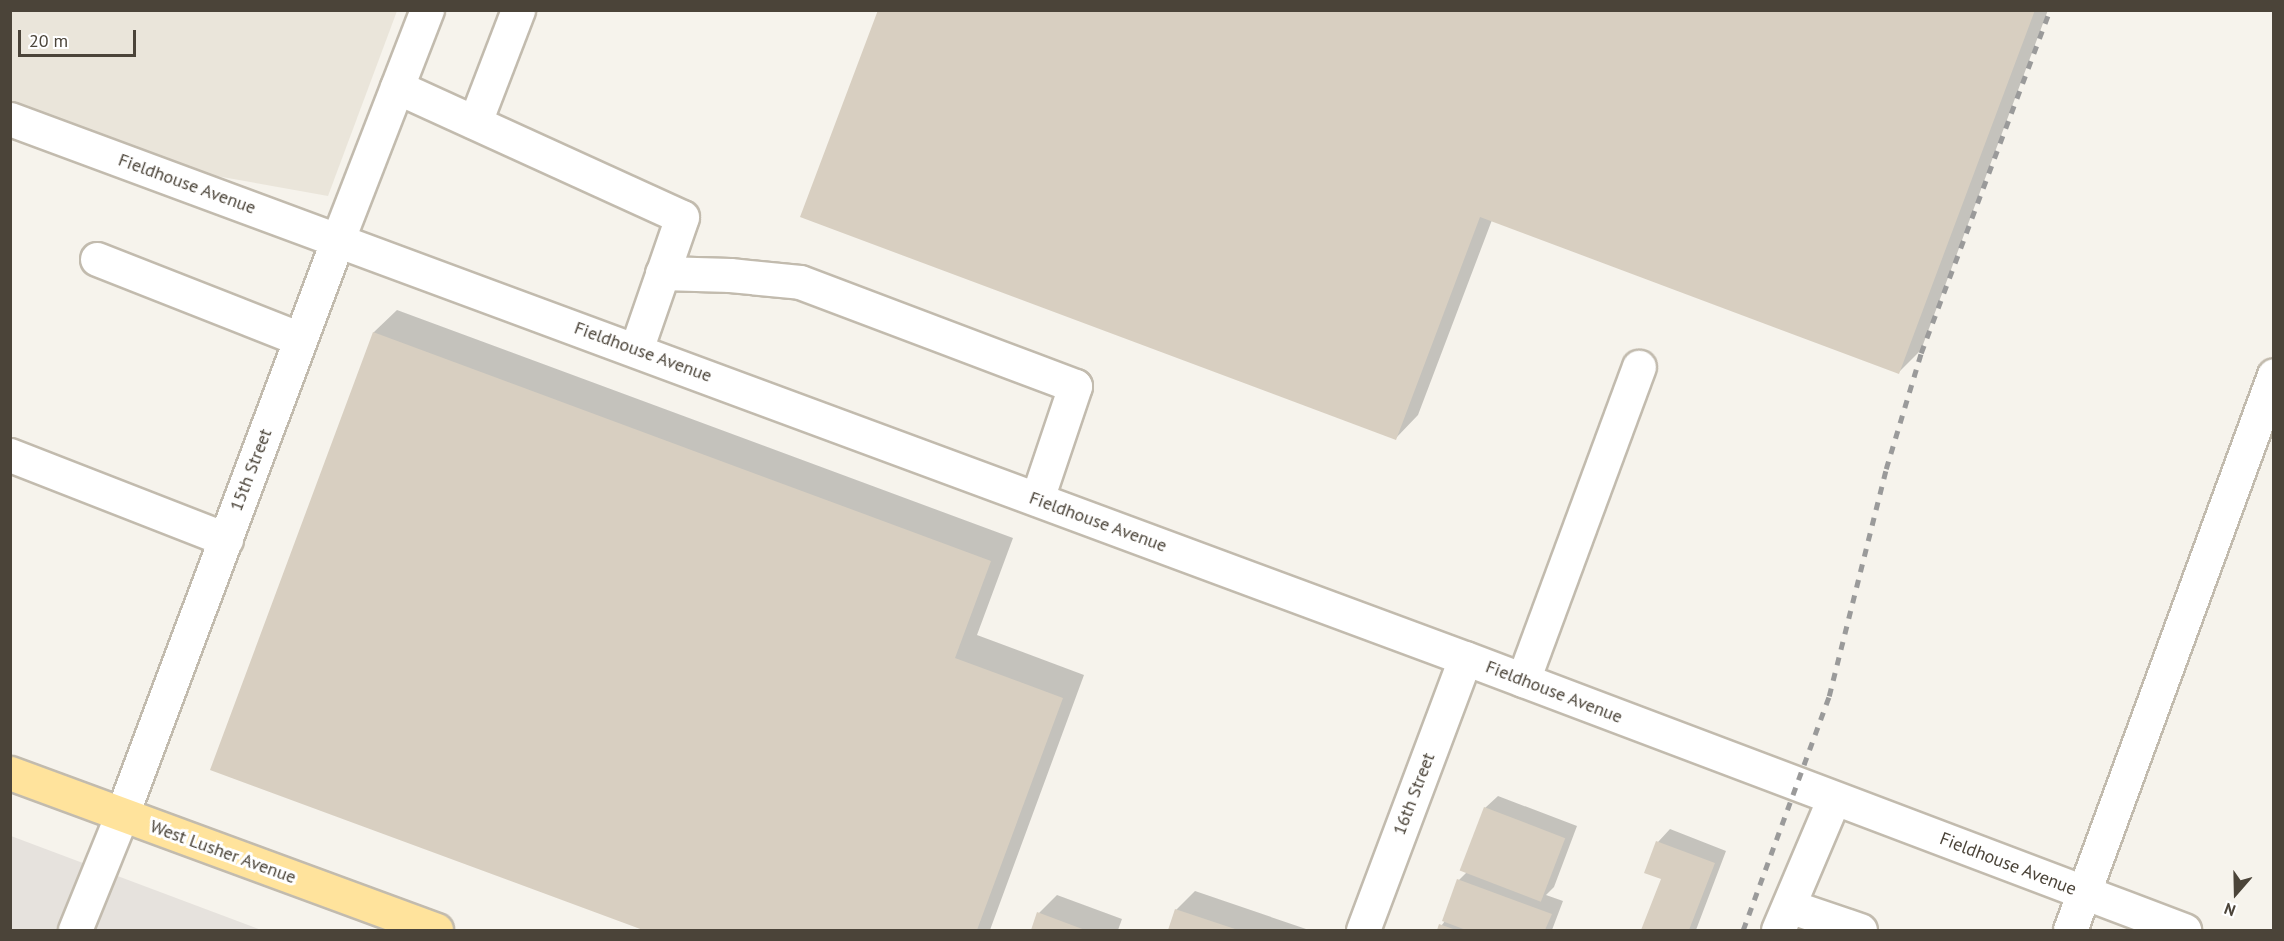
<!DOCTYPE html>
<html>
<head>
<meta charset="utf-8">
<style>
	body { margin:0 }
	#map { position:relative; width:2284px; height:941px; overflow:hidden; background:#f6f3ec; font-family:"PT Sans",sans-serif }
	div>[style] { position:absolute }
	[style*='--x'] { left:calc(var(--x)*1px); top:calc(var(--y)*1px); width:calc(var(--w)*1px); rotate:calc(var(--a)*1deg) }
	.residential>* { inset:0; background:#eae5da }
	.industrial>* { inset:0; background:#e6e2dd }
	.shadow>* { inset:0; background:#0003 }
	.building>* { inset:0; background:#d8cfc1; transform-origin:0 0 }
	.roads { filter:drop-shadow(2px 0 #c2bbae) drop-shadow(-2px 0 #c2bbae) drop-shadow(0 2px #c2bbae) drop-shadow(0 -2px #c2bbae) }
	.minor>* { height:33px; margin:-16.5px; padding:0 16.5px; transform-origin:16.5px; border-radius:16.5px; background:#fff }
	.major>* { height:33px; margin:-16.5px; padding:0 16.5px; transform-origin:16.5px; border-radius:16.5px; background:#ffe39c }
	.rail>* { height:4.5px; margin-top:-2.25px; transform-origin:0; background:repeating-linear-gradient(90deg,#9a9a9a 0 8px,transparent 0 16px) }
	span { translate:-50% -50%; white-space:nowrap; text-align:center; line-height:1.15; -webkit-text-stroke:6px #fff; paint-order:stroke }
	.street-label { font-size:18px; color:#4b4439 }
	.frame { position:absolute; inset:0; border:12px solid #4b4439; pointer-events:none }
	.north { position:absolute; left:2206px; top:863px; width:60px; height:60px; -webkit-text-stroke:4px #fff; paint-order:stroke; rotate:200deg; font-size:16px; font-weight:700; line-height:24px; text-align:center; color:#4b4439 }
	.north::after { content:''; display:block; margin:auto; width:21px; height:27px; background:#4b4439; clip-path:polygon(50% 0,100% 100%,50% 72%,0 100%) }
	.scale { position:absolute; left:18px; top:30px; width:118px; height:27px; box-sizing:border-box; border:3px solid #4b4439; border-top:0; padding-left:8px; font-size:18px; line-height:21px; white-space:nowrap; color:#4b4439; -webkit-text-stroke:4px #fff; paint-order:stroke }
</style>
</head>
<body>
<div id="map">
	<div class="residential">
		<div style="clip-path:polygon(10px 11px,397px 11px,328px 196px,205px 174px,11px 102px)"></div>
	</div>
	<div class="industrial">
		<div style="clip-path:polygon(11px 836px,261px 930px,11px 930px)"></div>
	</div>
	<div class="shadow">
		<div style="clip-path:polygon(880px 10px,2048px 10px,1921px 350px,1899px 372px,1492px 220px,1418px 415px,1396px 438px)"></div>
		<div style="clip-path:polygon(397px 310px,1013px 538px,977px 635px,1084px 675px,990px 930px,647px 930px,212px 769px,374px 332px)"></div>
		<div style="clip-path:polygon(1498px 796px,1577px 826px,1554px 887px,1546px 895px,1563px 901px,1552px 930px,1438px 930px,1445px 921px,1459px 880px,1467px 872px,1485px 808px)"></div>
		<div style="clip-path:polygon(1670px 829px,1726px 851px,1696px 930px,1643px 930px,1663px 878px,1646px 872px,1658px 842px)"></div>
		<div style="clip-path:polygon(1195px 891px,1309px 930px,1169px 930px,1176px 910px)"></div>
		<div style="clip-path:polygon(1057px 895px,1122px 919px,1118px 930px,1032px 930px,1039px 913px)"></div>
	</div>
	<div class="building">
		<div style="clip-path:polygon(878px 10px,2035px 10px,1899px 374px,1480px 217px,1396px 440px,800px 217px)"></div>
		<div style="clip-path:polygon(373px 332px,991px 561px,955px 658px,1063px 698px,977px 930px,643px 930px,210px 770px)"></div>
		<div style="left:1484px;top:807px;width:87px;height:68px;rotate:21deg"></div>
		<div style="clip-path:polygon(1656px 841px,1715px 863px,1689px 930px,1641px 930px,1661px 879px,1644px 873px)"></div>
		<div style="clip-path:polygon(1457px 879px,1552px 914px,1545px 930px,1466px 930px,1442px 921px)"></div>
		<div style="clip-path:polygon(1175px 909px,1238px 930px,1168px 930px)"></div>
		<div style="clip-path:polygon(1037px 912px,1085px 930px,1031px 930px)"></div>
		<div style="clip-path:polygon(1439px 924px,1456px 930px,1437px 930px)"></div>
	</div>
	<div class="roads">
		<div class="minor">
			<div style="--x:397;--y:87;--w:313;--a:24.5"></div>
			<div style="--x:682;--y:217;--w:141;--a:109.1"></div>
			<div style="--x:10;--y:119;--w:1552;--a:20.33"></div>
			<div style="--x:1465;--y:658;--w:769;--a:20.72"></div>
			<div style="--x:475;--y:122;--w:120;--a:-69"></div>
			<div style="--x:97;--y:259;--w:218;--a:21.5"></div>
			<div style="--x:662;--y:273;--w:68;--a:1.7"></div>
			<div style="--x:730;--y:275;--w:70;--a:5.7"></div>
			<div style="--x:800;--y:282;--w:294;--a:20.7"></div>
			<div style="--x:1075;--y:386;--w:119;--a:108.6"></div>
			<div style="--x:10;--y:455;--w:232;--a:21.3"></div>
			<div style="--x:1523;--y:680;--w:334;--a:-69.7"></div>
			<div style="--x:1789;--y:906;--w:75;--a:18.7"></div>
			<div style="--x:75;--y:930;--w:125;--a:-67.9"></div>
			<div style="--x:122;--y:814;--w:614;--a:-69.41"></div>
			<div style="--x:338;--y:239;--w:246;--a:-68.8"></div>
			<div style="--x:1363;--y:930;--w:290;--a:-69.4"></div>
			<div style="--x:1778;--y:930;--w:143;--a:-67"></div>
			<div style="--x:2070;--y:930;--w:591;--a:-69.82"></div>
		</div>
		<div class="major">
			<div style="--x:10;--y:773;--w:454;--a:20.2"></div>
		</div>
	</div>
	<div class="rail">
		<div style="--x:1743;--y:930;--w:249;--a:-69.8"></div>
		<div style="--x:1829;--y:696;--w:234;--a:-75.9"></div>
		<div style="--x:1886;--y:469;--w:121;--a:-73.2"></div>
		<div style="--x:1921;--y:353;--w:366;--a:-69.4"></div>
	</div>
	<div class="street-label">
		<span style="left:187px;top:184px;rotate:20deg">Fieldhouse Avenue</span>
		<span style="left:643px;top:352px;rotate:20deg">Fieldhouse Avenue</span>
		<span style="left:251px;top:470px;rotate:-69deg">15th Street</span>
		<span style="left:1098px;top:522px;rotate:20deg">Fieldhouse Avenue</span>
		<span style="left:1554px;top:692px;rotate:21deg">Fieldhouse Avenue</span>
		<span style="left:1414px;top:794px;rotate:-69deg">16th Street</span>
		<span style="left:223px;top:852px;rotate:20deg">West Lusher Avenue</span>
		<span style="left:2008px;top:864px;rotate:21deg">Fieldhouse Avenue</span>
	</div>
	<div class="frame"></div>
	<div class="north">N</div>
	<div class="scale">20 m</div>
</div>
</body>
</html>
